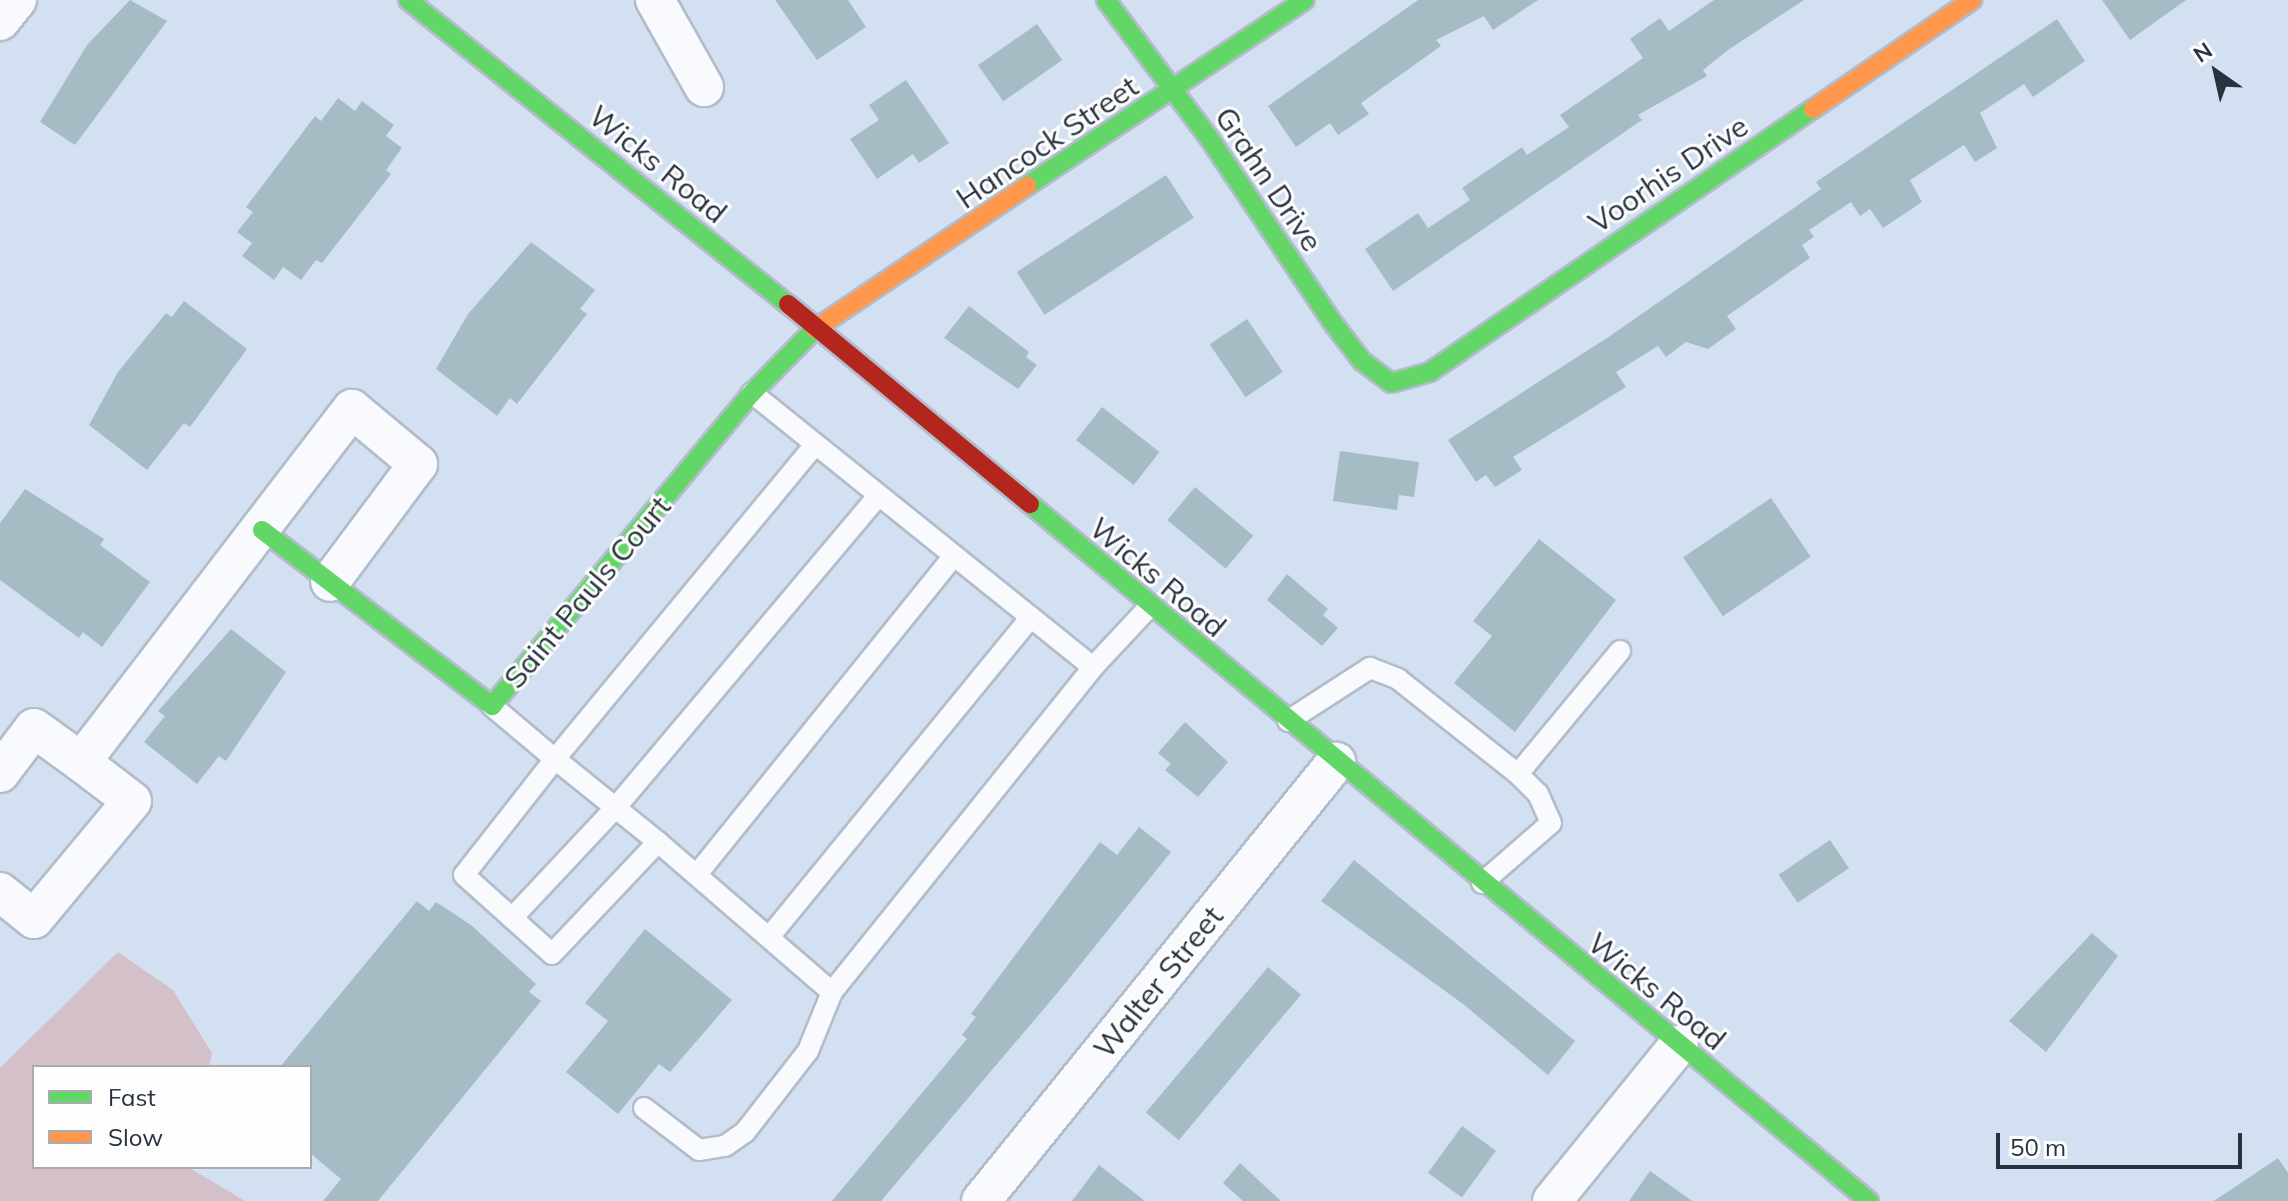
<!DOCTYPE html>
<html>
<head>
<meta charset="utf-8">
<style>
	body { margin:0 }
	#map { position:relative; width:2288px; height:1201px; overflow:hidden; background:#d3e0f2; font-family:Mulish,sans-serif }
	div>[style] { position:absolute }
	[style*='--x'] { left:calc(var(--x)*1px); top:calc(var(--y)*1px); width:calc(var(--w)*1px); rotate:calc(var(--a)*1deg) }
	.green>* { inset:0; background:#d4c0c9 }
	.building>* { inset:0; background:#a6bcc4; transform-origin:0 0 }
	.roads { filter:drop-shadow(2px 0 #b2bcca) drop-shadow(-2px 0 #b2bcca) drop-shadow(0 2px #b2bcca) drop-shadow(0 -2px #b2bcca) }
	.lane>* { height:20px; margin:-10px; padding:0 10px; transform-origin:10px; border-radius:10px; background:#f8fafd }
	.street>* { height:38px; margin:-19px; padding:0 19px; transform-origin:19px; border-radius:19px; background:#f8fafd }
	.fast>* { height:18px; margin:-9px; padding:0 9px; transform-origin:9px; border-radius:9px; background:#63d668 }
	.slow>* { height:18px; margin:-9px; padding:0 9px; transform-origin:9px; border-radius:9px; background:#ff974d }
	.jam>* { height:18px; margin:-9px; padding:0 9px; transform-origin:9px; border-radius:9px; background:#b3261e }
	span { translate:-50% -50%; white-space:nowrap; text-align:center; line-height:1.15; -webkit-text-stroke:6px #fdfdfd; paint-order:stroke }
	.street-label { font-size:30px; color:#28323e }
	.legend { position:absolute; left:32px; top:1065px; width:280px; height:104px; box-sizing:border-box; background:#fdfdfd; border:2px solid #a8acb1; margin:0; padding:10px 14px; list-style:none; font-size:24px; color:#28323e }
	.legend li { display:flex; align-items:center; gap:16px; height:40px }
	.legend b { width:40px; border:2px solid #a8acb1 }
	.north { position:absolute; left:2176px; top:32px; width:80px; height:80px; -webkit-text-stroke:6px #fdfdfd; paint-order:stroke; rotate:326deg; font-size:22px; font-weight:700; line-height:32px; text-align:center; color:#28323e }
	.north::after { content:''; display:block; margin:auto; width:28px; height:36px; background:#28323e; clip-path:polygon(50% 0,100% 100%,50% 72%,0 100%) }
	.scale { position:absolute; left:1996px; top:1133px; width:246px; height:36px; box-sizing:border-box; border:4px solid #28323e; border-top:0; padding-left:10px; font-size:24px; line-height:28px; white-space:nowrap; color:#28323e; -webkit-text-stroke:6px #fdfdfd; paint-order:stroke }
</style>
</head>
<body>
<div id="map">
	<div class="green">
		<div style="clip-path:polygon(118px 952px,173px 990px,212px 1053px,209px 1067px,34px 1067px,34px 1167px,188px 1167px,245px 1201px,0 1201px,0 1068px)"></div>
	</div>
	<div class="building">
		<div style="clip-path:polygon(130px 0,167px 21px,75px 145px,40px 122px,87px 45px)"></div>
		<div style="clip-path:polygon(775px 0,848px 0,866px 27px,817px 60px)"></div>
		<div style="clip-path:polygon(1418px 0,1538px 0,1493px 30px,1484px 16px,1436px 40px,1441px 46px,1361px 103px,1369px 114px,1338px 135px,1330px 123px,1296px 147px,1268px 106px)"></div>
		<div style="clip-path:polygon(1714px 0,1804px 0,1728px 50px,1703px 70px,1707px 76px,1638px 115px,1642px 120px,1393px 291px,1365px 249px,1418px 213px,1428px 228px,1470px 200px,1462px 188px,1522px 147px,1527px 155px,1569px 127px,1560px 115px,1643px 58px,1630px 39px,1660px 18px,1669px 31px)"></div>
		<div style="clip-path:polygon(2102px 0,2186px 0,2130px 40px)"></div>
		<div style="clip-path:polygon(2057px 19px,2085px 61px,2033px 97px,2024px 84px,1980px 113px,1997px 148px,1975px 162px,1964px 145px,1910px 180px,1922px 202px,1883px 228px,1870px 209px,1860px 216px,1851px 202px,1809px 230px,1814px 237px,1802px 245px,1810px 258px,1727px 316px,1736px 329px,1708px 349px,1686px 342px,1666px 357px,1658px 346px,1616px 372px,1626px 387px,1513px 457px,1522px 470px,1495px 487px,1486px 475px,1476px 482px,1448px 440px,1610px 336px,1821px 189px,1816px 182px)"></div>
		<div style="left:1037px;top:24px;width:44px;height:72px;rotate:55deg"></div>
		<div style="clip-path:polygon(906px 80px,949px 143px,919px 163px,913px 154px,877px 179px,850px 139px,879px 120px,869px 105px)"></div>
		<div style="clip-path:polygon(338px 98px,355px 111px,362px 101px,394px 125px,386px 136px,402px 148px,386px 170px,391px 174px,322px 263px,316px 260px,301px 280px,283px 267px,274px 280px,242px 256px,252px 243px,237px 232px,253px 212px,246px 207px,315px 116px,321px 121px)"></div>
		<div style="left:1166px;top:175px;width:51px;height:178px;rotate:57deg"></div>
		<div style="clip-path:polygon(531px 242px,595px 290px,580px 309px,587px 314px,541px 373px,517px 404px,510px 398px,497px 416px,436px 369px,468px 314px)"></div>
		<div style="clip-path:polygon(184px 301px,247px 349px,190px 427px,184px 423px,147px 470px,89px 425px,118px 372px,166px 313px,172px 317px)"></div>
		<div style="clip-path:polygon(969px 306px,1029px 352px,1026px 357px,1037px 365px,1018px 389px,944px 338px)"></div>
		<div style="left:1247px;top:319px;width:64px;height:45px;rotate:56deg"></div>
		<div style="left:1102px;top:407px;width:73px;height:42px;rotate:38deg"></div>
		<div style="clip-path:polygon(1340px 451px,1419px 462px,1414px 497px,1399px 495px,1397px 510px,1333px 501px)"></div>
		<div style="left:1195px;top:487px;width:76px;height:43px;rotate:40deg"></div>
		<div style="clip-path:polygon(25px 489px,104px 539px,100px 545px,150px 582px,102px 647px,83px 632px,79px 638px,0 580px,0 523px)"></div>
		<div style="left:1771px;top:498px;width:71px;height:106px;rotate:56deg"></div>
		<div style="clip-path:polygon(1539px 539px,1616px 600px,1515px 732px,1454px 683px,1492px 636px,1473px 621px)"></div>
		<div style="clip-path:polygon(1287px 574px,1328px 609px,1323px 615px,1338px 628px,1322px 646px,1267px 600px)"></div>
		<div style="clip-path:polygon(231px 629px,286px 672px,226px 761px,219px 756px,197px 784px,144px 742px,165px 716px,158px 711px)"></div>
		<div style="clip-path:polygon(1185px 722px,1228px 762px,1198px 797px,1165px 770px,1171px 764px,1158px 753px)"></div>
		<div style="clip-path:polygon(1139px 827px,1171px 852px,1059px 991px,881px 1201px,832px 1201px,967px 1039px,962px 1035px,976px 1017px,971px 1014px,1100px 842px,1117px 855px)"></div>
		<div style="left:1830px;top:840px;width:34px;height:62px;rotate:56deg"></div>
		<div style="clip-path:polygon(1354px 860px,1575px 1041px,1548px 1075px,1463px 1004px,1321px 901px)"></div>
		<div style="clip-path:polygon(417px 901px,429px 911px,436px 902px,471px 925px,536px 984px,529px 992px,541px 1001px,378px 1201px,323px 1201px,341px 1179px,310px 1153px,310px 1067px,280px 1067px)"></div>
		<div style="clip-path:polygon(645px 929px,732px 1000px,670px 1072px,659px 1064px,618px 1114px,566px 1072px,608px 1021px,585px 1003px)"></div>
		<div style="clip-path:polygon(2092px 933px,2118px 956px,2046px 1052px,2009px 1021px)"></div>
		<div style="left:1268px;top:967px;width:43px;height:190px;rotate:40deg"></div>
		<div style="left:1462px;top:1126px;width:42px;height:58px;rotate:36deg"></div>
		<div style="clip-path:polygon(2278px 1158px,2288px 1173px,2288px 1201px,2214px 1201px)"></div>
		<div style="clip-path:polygon(1240px 1163px,1281px 1201px,1243px 1201px,1223px 1183px)"></div>
		<div style="clip-path:polygon(1099px 1165px,1145px 1201px,1072px 1201px)"></div>
		<div style="clip-path:polygon(1650px 1171px,1692px 1201px,1629px 1201px)"></div>
	</div>
	<div class="roads">
		<div class="lane">
			<div style="--x:752;--y:393;--w:437;--a:38.8"></div>
			<div style="--x:492;--y:706;--w:82;--a:40.1"></div>
			<div style="--x:555;--y:759;--w:147;--a:128.1"></div>
			<div style="--x:464;--y:875;--w:118;--a:41.9"></div>
			<div style="--x:552;--y:954;--w:154;--a:-46.6"></div>
			<div style="--x:658;--y:842;--w:230;--a:40.8"></div>
			<div style="--x:832;--y:992;--w:417;--a:-51.2"></div>
			<div style="--x:1093;--y:667;--w:83;--a:-46.9"></div>
			<div style="--x:1288;--y:721;--w:98;--a:-32.9"></div>
			<div style="--x:1370;--y:668;--w:30;--a:21"></div>
			<div style="--x:1398;--y:679;--w:153;--a:38.4"></div>
			<div style="--x:658;--y:842;--w:132;--a:-141.1"></div>
			<div style="--x:555;--y:759;--w:406;--a:-50.4"></div>
			<div style="--x:698;--y:873;--w:407;--a:-51.1"></div>
			<div style="--x:1482;--y:883;--w:91;--a:-41"></div>
			<div style="--x:1551;--y:823;--w:32;--a:-114"></div>
			<div style="--x:1538;--y:794;--w:28;--a:-135"></div>
			<div style="--x:1518;--y:774;--w:160;--a:-50.3"></div>
			<div style="--x:512;--y:918;--w:154;--a:-46.8"></div>
			<div style="--x:617;--y:806;--w:405;--a:-49.9"></div>
			<div style="--x:770;--y:936;--w:412;--a:-50.7"></div>
			<div style="--x:644;--y:1108;--w:69;--a:37.4"></div>
			<div style="--x:699;--y:1150;--w:26;--a:-9"></div>
			<div style="--x:725;--y:1146;--w:24;--a:-35"></div>
			<div style="--x:745;--y:1132;--w:103;--a:-52.1"></div>
			<div style="--x:808;--y:1051;--w:64;--a:-67.9"></div>
		</div>
		<div class="street">
			<div style="--x:655;--y:0;--w:100;--a:60.6"></div>
			<div style="--x:0;--y:21;--w:27;--a:-51"></div>
			<div style="--x:0;--y:773;--w:56;--a:-52.9"></div>
			<div style="--x:34;--y:728;--w:58;--a:35.9"></div>
			<div style="--x:81;--y:762;--w:445;--a:-52.5"></div>
			<div style="--x:352;--y:409;--w:86;--a:39.8"></div>
			<div style="--x:418;--y:464;--w:147;--a:126.7"></div>
			<div style="--x:0;--y:892;--w:43;--a:38.5"></div>
			<div style="--x:34;--y:919;--w:153;--a:-50.3"></div>
			<div style="--x:132;--y:801;--w:64;--a:-142.6"></div>
			<div style="--x:981;--y:1201;--w:565;--a:-51.04"></div>
			<div style="--x:1552;--y:1201;--w:201;--a:-50.9"></div>
		</div>
		<div class="fast">
			<div style="--x:408;--y:0;--w:487;--a:38.7"></div>
			<div style="--x:1106;--y:0;--w:172;--a:53.3"></div>
			<div style="--x:1209;--y:138;--w:223;--a:56.2"></div>
			<div style="--x:1333;--y:323;--w:48;--a:52.7"></div>
			<div style="--x:1362;--y:361;--w:36;--a:37"></div>
			<div style="--x:1391;--y:383;--w:41;--a:-15.8"></div>
			<div style="--x:1430;--y:372;--w:465;--a:-34.5"></div>
			<div style="--x:1027;--y:186;--w:334;--a:-33.8"></div>
			<div style="--x:1030;--y:504;--w:1091;--a:39.72"></div>
			<div style="--x:262;--y:530;--w:290;--a:37.4"></div>
			<div style="--x:492;--y:706;--w:407;--a:-50.3"></div>
			<div style="--x:752;--y:393;--w:90;--a:-45.5"></div>
		</div>
		<div class="slow">
			<div style="--x:1813;--y:109;--w:193;--a:-34.4"></div>
			<div style="--x:815;--y:329;--w:256;--a:-34"></div>
		</div>
		<div class="jam">
			<div style="--x:788;--y:304;--w:314;--a:39.6"></div>
		</div>
	</div>
	<div class="street-label">
		<span style="left:1047px;top:142px;rotate:-34deg">Hancock Street</span>
		<span style="left:658px;top:164px;rotate:39deg">Wicks Road</span>
		<span style="left:1668px;top:174px;rotate:-34deg">Voorhis Drive</span>
		<span style="left:1269px;top:179px;rotate:56deg">Grahn Drive</span>
		<span style="left:1158px;top:577px;rotate:40deg">Wicks Road</span>
		<span style="left:587px;top:592px;rotate:-50deg">Saint Pauls Court</span>
		<span style="left:1158px;top:982px;rotate:-51deg">Walter Street</span>
		<span style="left:1657px;top:991px;rotate:39deg">Wicks Road</span>
	</div>
	<ul class="legend">
	<li><b style="height:10px;background:#63d668"></b>Fast</li>
	<li><b style="height:10px;background:#ff974d"></b>Slow</li>
	</ul>
	<div class="north">N</div>
	<div class="scale">50 m</div>
</div>
</body>
</html>
